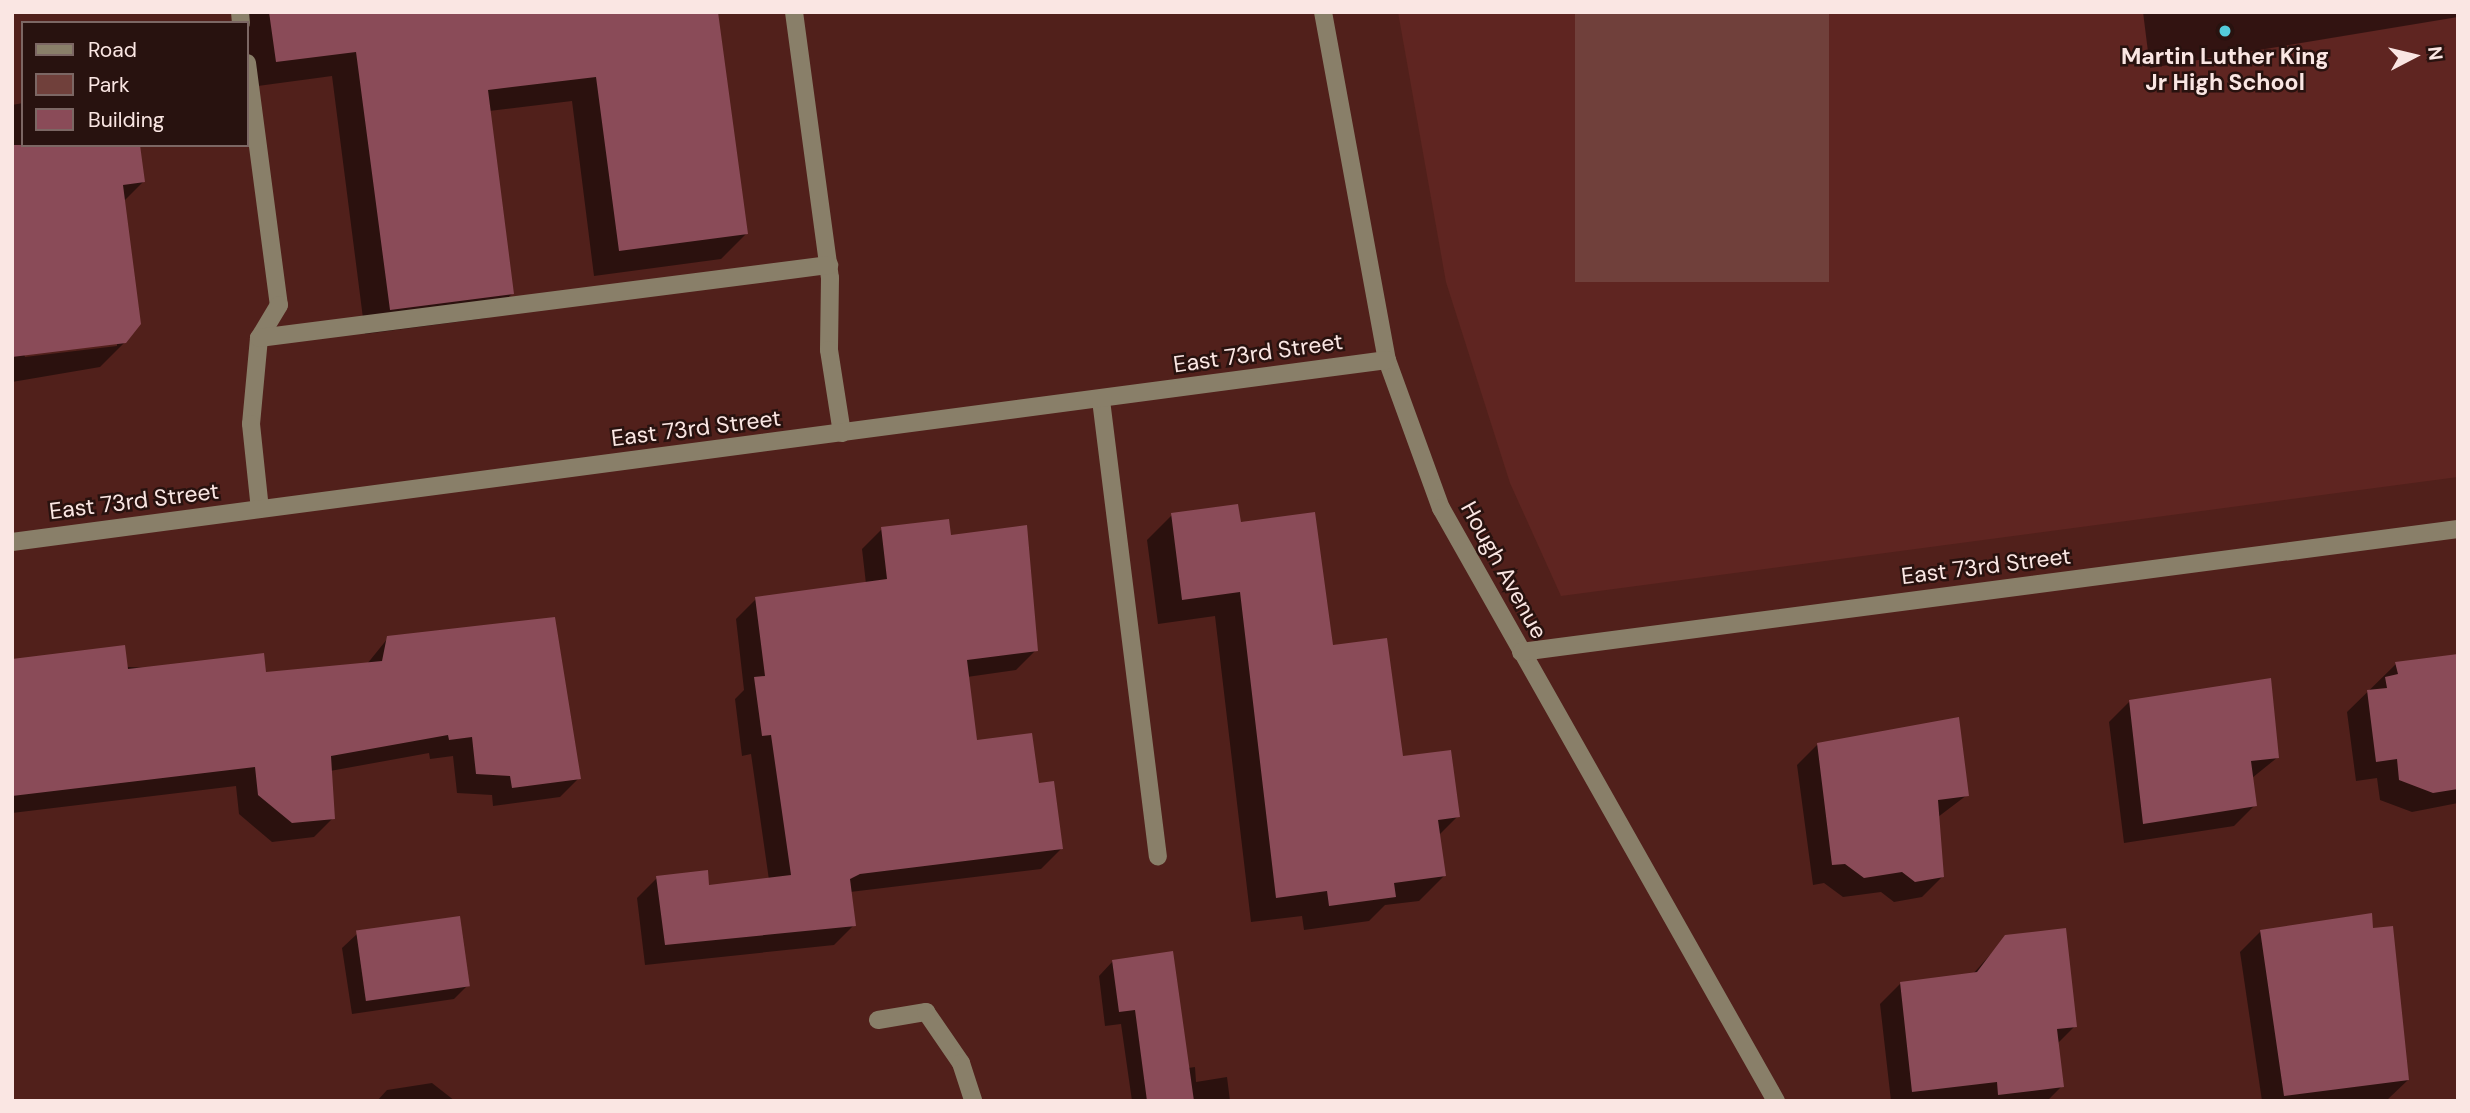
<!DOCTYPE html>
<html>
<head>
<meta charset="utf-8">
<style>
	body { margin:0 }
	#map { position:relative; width:2470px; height:1113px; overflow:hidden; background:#51201b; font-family:"DM Sans",sans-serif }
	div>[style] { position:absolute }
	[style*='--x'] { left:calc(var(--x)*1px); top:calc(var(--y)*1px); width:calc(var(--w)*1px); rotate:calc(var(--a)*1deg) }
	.built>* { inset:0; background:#5f2521 }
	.green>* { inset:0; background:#70403b; transform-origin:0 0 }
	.shadow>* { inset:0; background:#0007 }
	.building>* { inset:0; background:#8a4b58; transform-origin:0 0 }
	.minor>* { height:18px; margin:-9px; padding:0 9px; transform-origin:9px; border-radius:9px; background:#897f69 }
	.dots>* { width:19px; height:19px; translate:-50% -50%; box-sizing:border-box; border:4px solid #28120f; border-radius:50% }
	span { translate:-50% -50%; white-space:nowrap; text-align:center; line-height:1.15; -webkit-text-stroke:5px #28120f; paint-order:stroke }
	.poi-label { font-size:23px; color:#fae6e3; font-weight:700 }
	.street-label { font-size:23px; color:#fae6e3 }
	.frame { position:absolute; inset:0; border:14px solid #fae6e3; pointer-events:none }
	.legend { position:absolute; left:21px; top:21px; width:228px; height:126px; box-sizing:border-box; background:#28120f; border:2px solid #7c6764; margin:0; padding:9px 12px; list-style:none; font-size:21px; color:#fae6e3 }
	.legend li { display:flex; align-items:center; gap:14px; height:35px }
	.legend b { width:35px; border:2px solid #7c6764 }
	.north { position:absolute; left:2379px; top:21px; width:70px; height:70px; -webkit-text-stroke:5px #28120f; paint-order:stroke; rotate:83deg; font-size:19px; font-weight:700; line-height:28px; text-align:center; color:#fae6e3 }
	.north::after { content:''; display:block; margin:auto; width:24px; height:32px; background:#fae6e3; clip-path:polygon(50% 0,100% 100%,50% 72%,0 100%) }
</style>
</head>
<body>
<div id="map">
	<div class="built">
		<div style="clip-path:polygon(1398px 12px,2458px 12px,2458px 477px,1561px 596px,1510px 483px,1446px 282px)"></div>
	</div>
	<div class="green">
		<div style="left:1575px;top:12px;width:254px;height:270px"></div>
	</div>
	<div class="shadow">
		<div style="clip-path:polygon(247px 12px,716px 12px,746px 234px,721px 259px,594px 276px,572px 101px,489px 111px,513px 293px,487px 318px,365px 334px,332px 76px,251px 87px)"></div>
		<div style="clip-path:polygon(2143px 12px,2458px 12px,2458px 17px,2150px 68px)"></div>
		<div style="clip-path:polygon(evenodd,23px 103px,23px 145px,143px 182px,123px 202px,125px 342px,100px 367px,12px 382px,12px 105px,23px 103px,117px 342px,117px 346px,25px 357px,24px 354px,117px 342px)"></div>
		<div style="clip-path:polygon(1172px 515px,1239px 524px,1331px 647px,1401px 758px,1458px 816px,1438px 836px,1444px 876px,1419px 901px,1385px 905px,1369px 921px,1304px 930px,1302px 916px,1251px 922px,1215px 616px,1158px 624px,1147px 540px)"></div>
		<div style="clip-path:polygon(882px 529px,950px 537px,1036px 650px,1016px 670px,967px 677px,975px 742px,1038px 785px,1061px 849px,1041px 869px,850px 892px,854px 925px,834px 945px,645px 965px,637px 898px,657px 878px,708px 887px,769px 880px,751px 754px,742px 756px,735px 699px,744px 690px,736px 619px,756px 599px,866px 584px,862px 549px)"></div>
		<div style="clip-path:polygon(388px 638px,579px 778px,560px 797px,493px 806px,492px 795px,457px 793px,453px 756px,430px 759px,429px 753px,330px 771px,333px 818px,314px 837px,272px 842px,239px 814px,236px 786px,12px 813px,12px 661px,264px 674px,367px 664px)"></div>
		<div style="clip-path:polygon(2458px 656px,2458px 803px,2412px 812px,2380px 800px,2377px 778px,2356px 781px,2347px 712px,2396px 664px)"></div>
		<div style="clip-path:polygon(2130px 701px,2278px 757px,2252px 778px,2255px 805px,2234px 826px,2124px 843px,2109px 722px)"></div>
		<div style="clip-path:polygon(1817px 745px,1967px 795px,1938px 817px,1942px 877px,1922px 897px,1894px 902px,1881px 892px,1843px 897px,1824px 883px,1813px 885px,1797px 765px)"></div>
		<div style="clip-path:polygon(2261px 931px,2408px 1080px,2387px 1100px,2262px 1101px,2240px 952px)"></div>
		<div style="clip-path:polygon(357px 934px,468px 985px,454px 999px,352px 1014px,342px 948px)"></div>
		<div style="clip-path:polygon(2006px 937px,2075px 1026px,2057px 1044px,2062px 1086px,2047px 1101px,1891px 1101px,1880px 1004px,1901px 983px,1972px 975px)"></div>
		<div style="clip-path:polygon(1113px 961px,1188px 1068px,1195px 1067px,1196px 1082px,1227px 1077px,1230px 1101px,1132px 1101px,1121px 1024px,1105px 1026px,1099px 976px)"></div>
		<div style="clip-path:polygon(432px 1083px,455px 1101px,377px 1101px,387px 1090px)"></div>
	</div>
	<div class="building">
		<div style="clip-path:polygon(269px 12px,718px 12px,748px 234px,619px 251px,596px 77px,488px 90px,514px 294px,390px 310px,356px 52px,276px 62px)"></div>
		<div style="clip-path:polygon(12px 145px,140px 145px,145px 182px,123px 185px,141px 324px,126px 343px,12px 357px)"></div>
		<div style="clip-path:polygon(1238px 504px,1241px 522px,1315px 512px,1333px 645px,1387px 638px,1403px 756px,1451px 750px,1460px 817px,1438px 820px,1446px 876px,1394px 883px,1396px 897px,1329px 906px,1327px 891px,1276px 898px,1240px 592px,1182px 600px,1171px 513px)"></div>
		<div style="clip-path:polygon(949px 519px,951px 535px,1027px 525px,1038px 651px,967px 660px,977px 740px,1032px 733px,1039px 783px,1054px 781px,1063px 849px,860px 874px,850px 879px,856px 926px,665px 945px,656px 876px,708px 870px,709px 885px,791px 875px,771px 735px,762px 736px,754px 677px,765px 676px,755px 597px,887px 579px,881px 527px)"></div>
		<div style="clip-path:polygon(555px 617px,581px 779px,512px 788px,510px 776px,476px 774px,472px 737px,449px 740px,448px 735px,331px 756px,335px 819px,292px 823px,258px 795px,255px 767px,12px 796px,12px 659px,125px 645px,128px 669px,264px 653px,266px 672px,382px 661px,387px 636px)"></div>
		<div style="clip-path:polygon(2458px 654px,2458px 789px,2433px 793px,2399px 780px,2397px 759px,2376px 762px,2367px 690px,2387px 688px,2385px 677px,2398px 674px,2395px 662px)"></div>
		<div style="clip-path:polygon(2271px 678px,2279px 758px,2251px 761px,2257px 806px,2143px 824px,2129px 700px)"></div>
		<div style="clip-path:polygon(1959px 717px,1969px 796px,1938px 800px,1944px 877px,1915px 882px,1902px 872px,1864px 878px,1845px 864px,1832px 865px,1817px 743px)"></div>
		<div style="clip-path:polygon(2372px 913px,2373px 928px,2393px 926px,2409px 1080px,2284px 1096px,2260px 930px)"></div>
		<div style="left:460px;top:916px;width:71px;height:105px;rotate:82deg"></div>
		<div style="clip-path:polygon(2066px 928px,2077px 1027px,2057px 1029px,2064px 1087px,1998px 1095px,1997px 1082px,1912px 1092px,1900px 982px,1977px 972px,2005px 935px)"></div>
		<div style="clip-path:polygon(1173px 951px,1194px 1101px,1147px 1101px,1135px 1010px,1119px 1012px,1112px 960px)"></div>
	</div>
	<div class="minor">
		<div style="--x:240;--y:12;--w:11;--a:85"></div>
		<div style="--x:794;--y:12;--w:268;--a:82.3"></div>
		<div style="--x:830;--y:278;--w:72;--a:90.8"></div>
		<div style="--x:829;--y:350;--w:84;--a:81.1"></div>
		<div style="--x:1323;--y:12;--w:354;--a:79.6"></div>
		<div style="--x:1387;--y:360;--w:158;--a:70"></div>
		<div style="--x:1441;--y:508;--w:681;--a:60.54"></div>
		<div style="--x:247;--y:63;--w:244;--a:82.5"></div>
		<div style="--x:279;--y:305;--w:39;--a:121"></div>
		<div style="--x:259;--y:338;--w:86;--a:95.3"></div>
		<div style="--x:251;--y:424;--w:85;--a:84"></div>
		<div style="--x:259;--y:338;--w:575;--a:-7.3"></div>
		<div style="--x:1101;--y:400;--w:460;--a:82.9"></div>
		<div style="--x:12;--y:542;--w:1387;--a:-7.54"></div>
		<div style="--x:1521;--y:652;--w:945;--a:-7.48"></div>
		<div style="--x:878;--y:1020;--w:49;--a:-9.5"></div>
		<div style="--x:926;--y:1012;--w:62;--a:55.5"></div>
		<div style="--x:961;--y:1063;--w:40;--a:72"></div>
	</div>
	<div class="dots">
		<div style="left:2225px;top:31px;background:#53cbda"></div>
	</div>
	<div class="poi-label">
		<span style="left:2225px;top:69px">Martin Luther King<br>Jr High School</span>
	</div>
	<div class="street-label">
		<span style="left:1258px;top:353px;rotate:-8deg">East 73rd Street</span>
		<span style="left:696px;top:428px;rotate:-7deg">East 73rd Street</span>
		<span style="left:134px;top:501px;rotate:-7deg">East 73rd Street</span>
		<span style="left:1986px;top:566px;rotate:-7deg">East 73rd Street</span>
		<span style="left:1504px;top:570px;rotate:61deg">Hough Avenue</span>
	</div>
	<div class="frame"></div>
	<ul class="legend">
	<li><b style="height:9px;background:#897f69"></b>Road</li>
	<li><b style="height:19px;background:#70403b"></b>Park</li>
	<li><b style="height:19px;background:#8a4b58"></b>Building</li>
	</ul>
	<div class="north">N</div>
</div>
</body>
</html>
